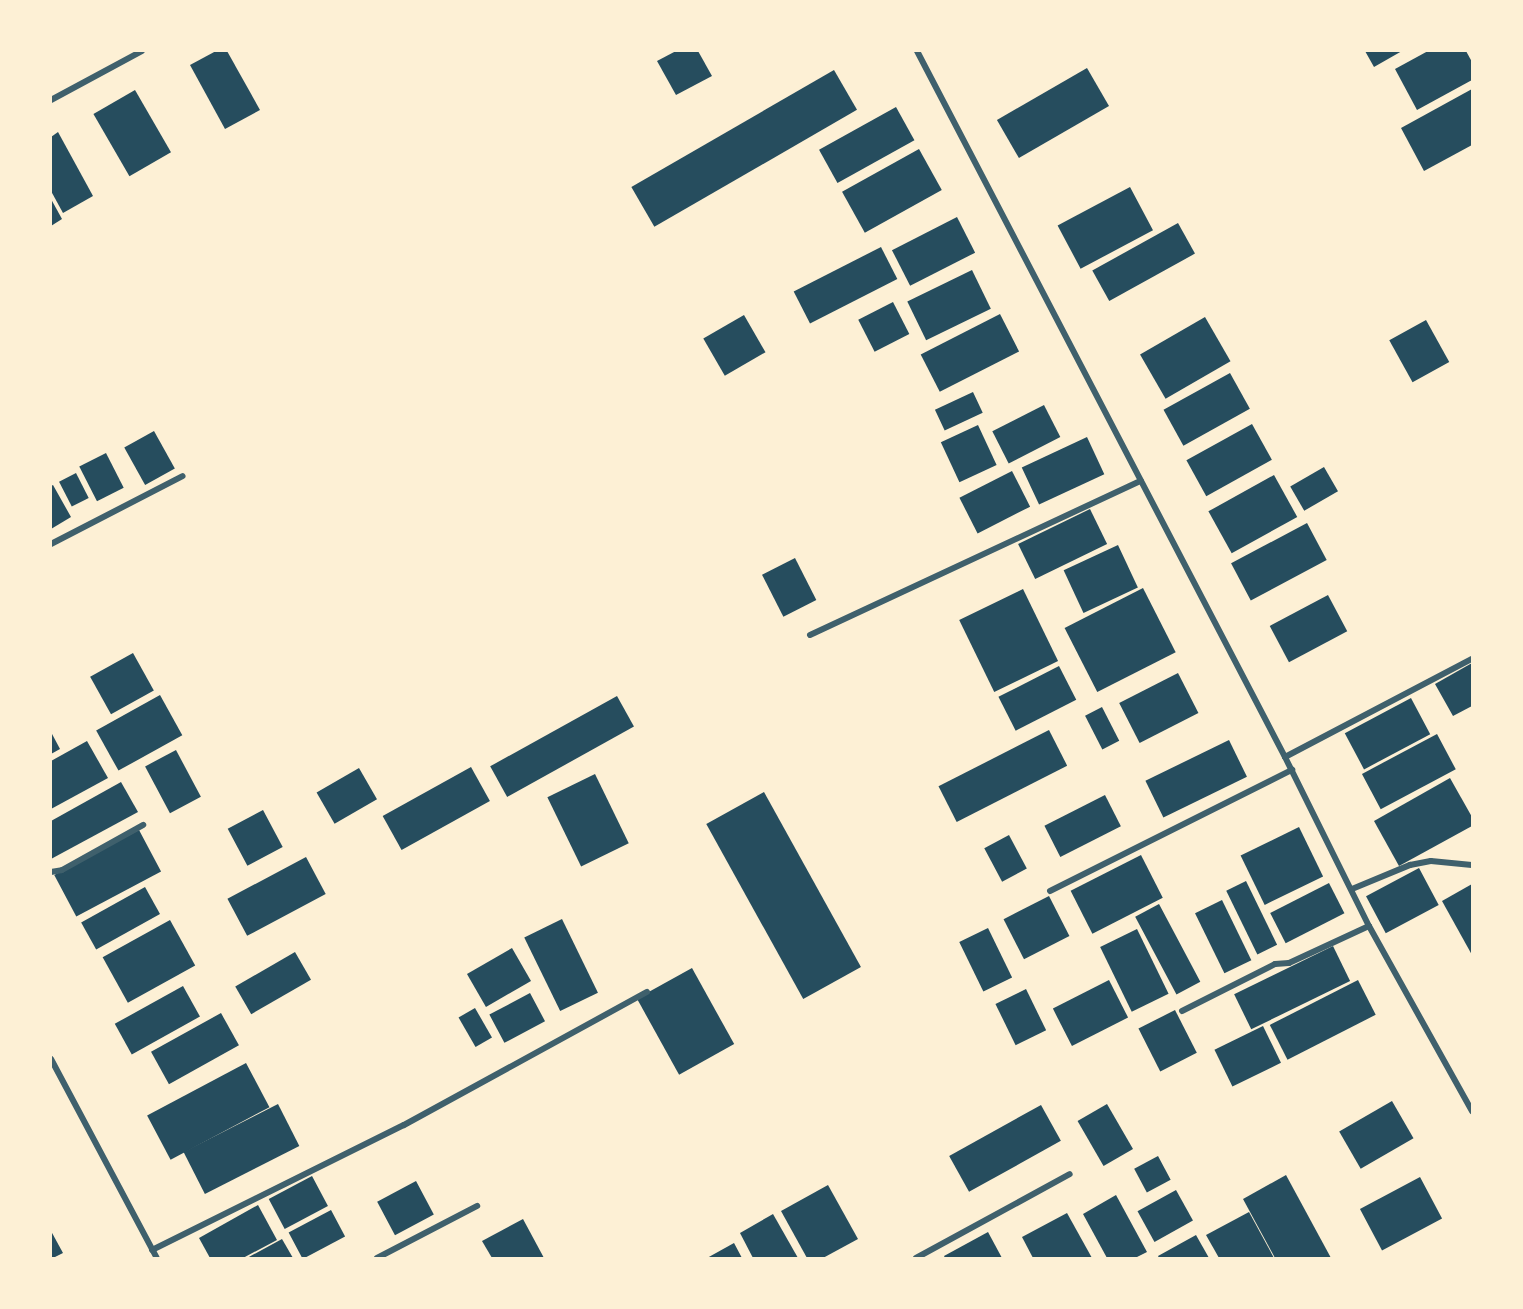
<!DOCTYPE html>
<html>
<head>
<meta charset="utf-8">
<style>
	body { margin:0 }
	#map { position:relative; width:1523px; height:1309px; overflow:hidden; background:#fdf0d5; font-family:"Zilla Slab",serif }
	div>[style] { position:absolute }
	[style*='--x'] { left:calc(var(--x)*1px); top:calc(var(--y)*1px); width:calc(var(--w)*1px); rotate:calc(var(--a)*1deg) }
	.building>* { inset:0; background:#264d5e; transform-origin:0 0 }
	.minor>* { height:6px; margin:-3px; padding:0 3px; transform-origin:3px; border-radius:3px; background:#3f606c }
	span { translate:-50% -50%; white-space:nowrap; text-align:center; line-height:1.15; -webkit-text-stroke:4.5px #fdf0d5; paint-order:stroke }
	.frame { position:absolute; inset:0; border:52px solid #fdf0d5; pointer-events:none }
</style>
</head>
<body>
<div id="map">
	<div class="building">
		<div style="clip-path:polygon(216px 51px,227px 51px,260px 110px,225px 129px,190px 65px)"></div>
		<div style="clip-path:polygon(676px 51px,698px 51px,712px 76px,676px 95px,657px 61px)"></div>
		<div style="clip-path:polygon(1365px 51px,1402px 51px,1374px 67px)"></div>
		<div style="clip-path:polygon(1428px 51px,1466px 51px,1472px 62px,1472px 80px,1417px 110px,1395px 69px)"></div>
		<div style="left:1087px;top:68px;width:44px;height:104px;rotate:60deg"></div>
		<div style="left:834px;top:70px;width:46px;height:234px;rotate:60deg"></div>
		<div style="clip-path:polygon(1472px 89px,1472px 145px,1424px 171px,1401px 128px)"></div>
		<div style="left:135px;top:90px;width:72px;height:48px;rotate:60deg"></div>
		<div style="left:896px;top:107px;width:38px;height:88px;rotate:61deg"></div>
		<div style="clip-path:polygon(58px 132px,93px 196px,63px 213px,51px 191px,51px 137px)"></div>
		<div style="left:919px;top:149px;width:47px;height:88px;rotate:61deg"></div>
		<div style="left:1130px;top:187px;width:49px;height:82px;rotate:62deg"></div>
		<div style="clip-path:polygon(51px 199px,62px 219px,51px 226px)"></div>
		<div style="left:957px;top:217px;width:40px;height:73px;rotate:63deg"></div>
		<div style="left:1178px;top:223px;width:35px;height:98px;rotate:61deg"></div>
		<div style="left:881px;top:247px;width:36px;height:98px;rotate:63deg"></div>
		<div style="left:972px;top:270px;width:43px;height:72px;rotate:64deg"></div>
		<div style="left:893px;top:302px;width:36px;height:39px;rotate:63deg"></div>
		<div style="left:1000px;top:314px;width:42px;height:89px;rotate:63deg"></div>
		<div style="left:744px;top:315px;width:43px;height:47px;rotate:60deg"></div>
		<div style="left:1205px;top:317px;width:51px;height:75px;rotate:60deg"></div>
		<div style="left:1426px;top:320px;width:48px;height:42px;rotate:61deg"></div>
		<div style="left:1230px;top:373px;width:41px;height:76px;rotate:61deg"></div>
		<div style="left:973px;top:392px;width:23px;height:42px;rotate:65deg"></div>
		<div style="left:1044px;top:405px;width:36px;height:58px;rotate:63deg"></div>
		<div style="left:1252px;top:424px;width:41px;height:75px;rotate:61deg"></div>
		<div style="left:978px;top:425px;width:44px;height:41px;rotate:65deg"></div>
		<div style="left:154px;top:431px;width:43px;height:34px;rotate:61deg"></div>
		<div style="left:1087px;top:437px;width:41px;height:72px;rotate:65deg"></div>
		<div style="left:106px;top:453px;width:39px;height:30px;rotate:63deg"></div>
		<div style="left:1324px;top:467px;width:28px;height:39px;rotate:60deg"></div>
		<div style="left:1012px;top:471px;width:40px;height:59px;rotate:63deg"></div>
		<div style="left:76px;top:473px;width:28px;height:19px;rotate:63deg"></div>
		<div style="left:1274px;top:475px;width:48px;height:75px;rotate:61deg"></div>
		<div style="clip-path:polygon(53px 485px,71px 517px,51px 529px,51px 486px)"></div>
		<div style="left:1090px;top:509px;width:39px;height:80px;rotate:64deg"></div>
		<div style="left:1307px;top:523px;width:42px;height:86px;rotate:62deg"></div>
		<div style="left:1118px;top:545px;width:47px;height:60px;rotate:65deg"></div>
		<div style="left:795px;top:558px;width:47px;height:37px;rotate:63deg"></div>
		<div style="left:1143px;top:588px;width:72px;height:88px;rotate:63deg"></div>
		<div style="left:1023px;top:589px;width:80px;height:71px;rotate:64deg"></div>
		<div style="left:1328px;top:595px;width:41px;height:66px;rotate:62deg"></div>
		<div style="left:133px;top:653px;width:43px;height:49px;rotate:61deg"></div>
		<div style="clip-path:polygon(1472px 663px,1472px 706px,1453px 716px,1435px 684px)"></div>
		<div style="left:1059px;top:666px;width:38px;height:68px;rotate:63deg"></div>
		<div style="left:1178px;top:673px;width:45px;height:66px;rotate:63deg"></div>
		<div style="left:160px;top:695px;width:46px;height:73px;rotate:61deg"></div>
		<div style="left:617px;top:696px;width:35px;height:145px;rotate:61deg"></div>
		<div style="left:1411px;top:698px;width:41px;height:75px;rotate:62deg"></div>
		<div style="left:1102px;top:707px;width:38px;height:19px;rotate:63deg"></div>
		<div style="left:1049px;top:730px;width:40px;height:124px;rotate:63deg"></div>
		<div style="clip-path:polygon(51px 732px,60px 749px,51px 754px)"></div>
		<div style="left:1437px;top:734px;width:40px;height:85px;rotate:62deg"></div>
		<div style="left:1229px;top:740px;width:41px;height:93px;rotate:64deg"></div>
		<div style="clip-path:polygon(87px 741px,108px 778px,51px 809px,51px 761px)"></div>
		<div style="left:176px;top:750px;width:53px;height:35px;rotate:62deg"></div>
		<div style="left:471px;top:767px;width:39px;height:101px;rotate:61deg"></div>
		<div style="left:359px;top:768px;width:36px;height:49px;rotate:60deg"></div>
		<div style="left:595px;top:774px;width:77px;height:53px;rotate:64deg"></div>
		<div style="clip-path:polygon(1450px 778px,1472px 817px,1472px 826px,1399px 866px,1374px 821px)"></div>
		<div style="clip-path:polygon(121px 782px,138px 812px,51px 859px,51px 821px)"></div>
		<div style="left:764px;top:792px;width:200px;height:66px;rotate:61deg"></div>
		<div style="left:1105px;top:795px;width:35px;height:68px;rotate:63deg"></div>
		<div style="left:263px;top:810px;width:42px;height:40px;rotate:62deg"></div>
		<div style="left:1299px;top:827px;width:55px;height:65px;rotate:64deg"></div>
		<div style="left:139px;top:830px;width:47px;height:96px;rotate:62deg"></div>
		<div style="left:1009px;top:835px;width:38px;height:28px;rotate:62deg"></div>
		<div style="left:1141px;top:855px;width:48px;height:79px;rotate:63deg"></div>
		<div style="left:306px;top:857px;width:42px;height:89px;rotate:62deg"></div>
		<div style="left:1419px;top:868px;width:42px;height:60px;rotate:62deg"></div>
		<div style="left:1246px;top:881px;width:71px;height:22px;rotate:64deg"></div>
		<div style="left:1329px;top:883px;width:34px;height:66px;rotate:63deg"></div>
		<div style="clip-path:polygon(1472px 884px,1472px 955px,1442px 901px)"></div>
		<div style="left:145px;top:887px;width:31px;height:73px;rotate:61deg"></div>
		<div style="left:1049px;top:896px;width:45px;height:51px;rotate:63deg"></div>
		<div style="left:1222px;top:900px;width:67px;height:30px;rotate:64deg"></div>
		<div style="left:1159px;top:904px;width:88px;height:27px;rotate:62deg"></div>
		<div style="left:562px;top:919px;width:82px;height:42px;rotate:64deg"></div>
		<div style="left:170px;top:920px;width:52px;height:77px;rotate:61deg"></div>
		<div style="left:988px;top:928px;width:55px;height:32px;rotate:64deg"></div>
		<div style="left:1137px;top:929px;width:72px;height:41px;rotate:64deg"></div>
		<div style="left:1333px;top:946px;width:39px;height:110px;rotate:64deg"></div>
		<div style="left:512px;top:948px;width:38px;height:52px;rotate:60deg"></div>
		<div style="left:295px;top:952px;width:32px;height:69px;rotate:60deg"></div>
		<div style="left:692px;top:968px;width:87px;height:63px;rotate:61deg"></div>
		<div style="left:1109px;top:980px;width:42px;height:63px;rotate:63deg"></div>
		<div style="left:1358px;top:980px;width:39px;height:99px;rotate:63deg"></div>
		<div style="left:183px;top:986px;width:35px;height:78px;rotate:61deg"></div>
		<div style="left:1026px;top:989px;width:46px;height:34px;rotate:64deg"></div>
		<div style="left:530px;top:993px;width:32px;height:46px;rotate:62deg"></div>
		<div style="left:475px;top:1008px;width:34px;height:19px;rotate:60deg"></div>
		<div style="left:1175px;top:1010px;width:48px;height:41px;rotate:63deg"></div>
		<div style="left:221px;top:1013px;width:37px;height:80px;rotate:61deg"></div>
		<div style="left:1263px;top:1026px;width:41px;height:54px;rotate:64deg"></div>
		<div style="left:246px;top:1063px;width:50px;height:112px;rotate:62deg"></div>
		<div style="left:1392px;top:1101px;width:43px;height:61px;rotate:60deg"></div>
		<div style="left:278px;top:1104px;width:47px;height:106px;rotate:63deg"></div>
		<div style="left:1107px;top:1104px;width:52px;height:34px;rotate:60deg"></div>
		<div style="left:1041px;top:1105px;width:41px;height:105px;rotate:61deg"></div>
		<div style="left:1158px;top:1156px;width:27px;height:27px;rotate:62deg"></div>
		<div style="clip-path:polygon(1286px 1175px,1331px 1258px,1275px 1258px,1243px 1199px)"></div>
		<div style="left:312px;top:1176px;width:34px;height:49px;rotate:62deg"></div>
		<div style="left:1420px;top:1177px;width:47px;height:68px;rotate:62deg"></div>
		<div style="left:416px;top:1181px;width:38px;height:44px;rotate:62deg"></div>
		<div style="clip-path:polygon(828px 1185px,858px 1239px,823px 1258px,807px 1258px,781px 1211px)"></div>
		<div style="left:1176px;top:1190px;width:35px;height:44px;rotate:61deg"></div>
		<div style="clip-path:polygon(1116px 1195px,1147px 1252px,1135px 1258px,1107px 1258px,1083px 1214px)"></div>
		<div style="clip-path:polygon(258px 1205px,277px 1240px,243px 1258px,210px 1258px,199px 1238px)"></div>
		<div style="left:331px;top:1210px;width:30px;height:48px;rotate:62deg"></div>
		<div style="clip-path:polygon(1249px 1212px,1274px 1258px,1219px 1258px,1206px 1235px)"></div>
		<div style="clip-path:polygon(1067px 1213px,1092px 1258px,1033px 1258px,1022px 1237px)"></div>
		<div style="clip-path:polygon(773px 1214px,798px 1258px,753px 1258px,740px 1233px)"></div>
		<div style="clip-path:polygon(523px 1219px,544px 1258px,492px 1258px,482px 1241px)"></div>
		<div style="clip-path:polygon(51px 1231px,63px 1253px,53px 1258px,51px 1258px)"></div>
		<div style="clip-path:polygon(988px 1232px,1002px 1258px,945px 1258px,944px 1256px)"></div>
		<div style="clip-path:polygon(1196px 1235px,1209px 1258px,1159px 1258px,1158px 1256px)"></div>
		<div style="clip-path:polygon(282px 1239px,293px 1258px,247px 1258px)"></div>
		<div style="clip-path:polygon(734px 1243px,742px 1258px,707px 1258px)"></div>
	</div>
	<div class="minor">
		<div style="--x:917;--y:51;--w:796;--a:62.47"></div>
		<div style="--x:1285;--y:757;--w:189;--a:63.6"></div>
		<div style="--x:1369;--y:926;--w:212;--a:60.9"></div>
		<div style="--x:51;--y:100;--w:103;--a:-28.3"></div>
		<div style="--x:51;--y:544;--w:148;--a:-27.3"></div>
		<div style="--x:810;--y:635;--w:365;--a:-25"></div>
		<div style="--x:1285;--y:757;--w:211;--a:-27.7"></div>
		<div style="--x:51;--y:872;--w:11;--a:-10"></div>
		<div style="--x:62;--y:870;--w:93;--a:-29.1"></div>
		<div style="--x:1352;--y:889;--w:63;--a:-22.5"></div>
		<div style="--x:1410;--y:865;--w:21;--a:-11"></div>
		<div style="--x:1431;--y:861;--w:41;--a:5.6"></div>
		<div style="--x:1050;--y:891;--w:271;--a:-26.6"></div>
		<div style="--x:1182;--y:1011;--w:104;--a:-26.8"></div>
		<div style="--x:1275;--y:964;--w:14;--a:-4"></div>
		<div style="--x:1289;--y:963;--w:88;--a:-24.8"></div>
		<div style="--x:51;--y:1059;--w:225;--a:62"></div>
		<div style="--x:152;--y:1250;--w:281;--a:-26.4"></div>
		<div style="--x:404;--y:1125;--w:277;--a:-28.7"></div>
		<div style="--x:377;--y:1258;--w:113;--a:-27.5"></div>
		<div style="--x:916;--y:1258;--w:175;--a:-28.6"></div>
	</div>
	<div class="frame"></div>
</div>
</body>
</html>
